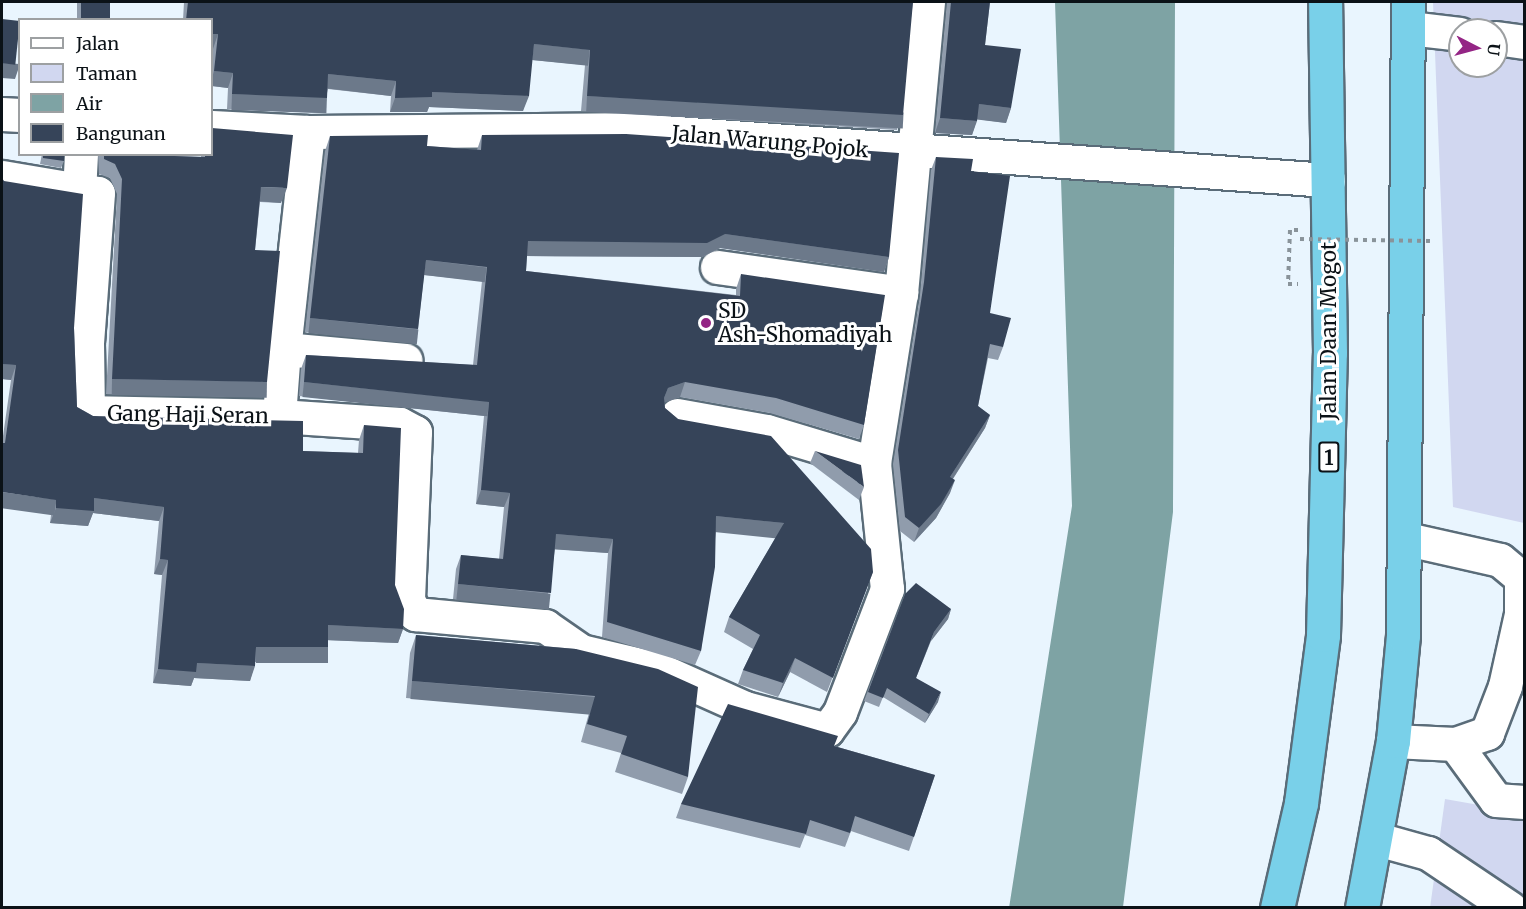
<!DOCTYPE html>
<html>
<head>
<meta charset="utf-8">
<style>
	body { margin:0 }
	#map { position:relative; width:1526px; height:909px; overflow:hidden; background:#e9f5fe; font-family:Merriweather,serif }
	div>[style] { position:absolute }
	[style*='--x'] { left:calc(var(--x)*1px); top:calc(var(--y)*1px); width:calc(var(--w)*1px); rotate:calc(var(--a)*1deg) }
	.green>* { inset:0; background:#d1d7f0 }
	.water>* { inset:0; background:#7ea3a4 }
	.path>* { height:4px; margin-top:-2px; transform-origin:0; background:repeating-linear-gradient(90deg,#89939a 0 4.5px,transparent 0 9px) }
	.roads { filter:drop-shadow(2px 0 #5a6c79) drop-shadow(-2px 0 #5a6c79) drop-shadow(0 2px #5a6c79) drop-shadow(0 -2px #5a6c79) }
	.minor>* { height:33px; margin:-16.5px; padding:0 16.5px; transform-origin:16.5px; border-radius:16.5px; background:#fff }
	.highway>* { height:33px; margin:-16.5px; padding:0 16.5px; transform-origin:16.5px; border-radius:16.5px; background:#79d0e9 }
	.path-bridge>* { height:4px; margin-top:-2px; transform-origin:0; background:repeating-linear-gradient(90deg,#89939a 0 4.5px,transparent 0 9px) }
	.wall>* { inset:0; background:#909cac; transform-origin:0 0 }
	.shaded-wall>* { inset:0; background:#6c798a; transform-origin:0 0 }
	.building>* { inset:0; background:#364459; transform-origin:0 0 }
	.dots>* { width:16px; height:16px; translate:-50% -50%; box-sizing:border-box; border:3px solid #fff; border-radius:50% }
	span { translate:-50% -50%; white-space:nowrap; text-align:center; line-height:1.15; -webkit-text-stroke:6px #fff; paint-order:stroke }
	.shield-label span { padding:2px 4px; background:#fff; border:2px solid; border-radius:4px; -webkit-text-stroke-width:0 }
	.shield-label { font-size:20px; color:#0b1217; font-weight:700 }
	.street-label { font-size:21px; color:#0b1217 }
	.poi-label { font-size:21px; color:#0b1217 }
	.left { translate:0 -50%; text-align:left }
	.frame { position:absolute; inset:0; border:3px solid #0b1217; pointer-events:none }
	.legend { position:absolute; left:18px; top:18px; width:195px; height:138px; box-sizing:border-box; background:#fff; border:2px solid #9da0a2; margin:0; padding:8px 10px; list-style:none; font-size:18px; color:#0b1217 }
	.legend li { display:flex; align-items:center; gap:12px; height:30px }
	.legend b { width:30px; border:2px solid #9da0a2 }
	.north { position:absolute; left:1448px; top:18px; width:60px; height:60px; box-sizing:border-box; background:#fff; border:2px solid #9da0a2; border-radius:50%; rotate:96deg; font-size:16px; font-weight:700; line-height:24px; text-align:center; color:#0b1217 }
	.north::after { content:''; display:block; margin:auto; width:21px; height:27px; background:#942585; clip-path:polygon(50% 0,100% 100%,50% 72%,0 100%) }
</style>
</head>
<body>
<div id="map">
	<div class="green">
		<div style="clip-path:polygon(evenodd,1433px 2px,1524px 2px,1524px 523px,1453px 507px,1433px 2px,1460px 30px,1496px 30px,1496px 66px,1460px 66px,1460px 30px)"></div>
		<div style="clip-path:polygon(1445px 799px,1524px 813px,1524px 907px,1430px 908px)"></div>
	</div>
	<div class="water">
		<div style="clip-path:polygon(1055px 2px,1175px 2px,1173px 512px,1123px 907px,1009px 908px,1072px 506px)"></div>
	</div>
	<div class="path">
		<div style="--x:1298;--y:230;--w:8;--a:180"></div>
		<div style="--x:1290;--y:230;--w:54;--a:92.1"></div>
		<div style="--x:1288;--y:284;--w:10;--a:0"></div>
	</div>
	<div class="roads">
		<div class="minor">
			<div style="--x:1409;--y:28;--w:51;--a:6.7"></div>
			<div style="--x:1496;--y:38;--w:28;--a:8"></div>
			<div style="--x:2;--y:114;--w:18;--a:3"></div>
			<div style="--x:212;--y:127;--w:96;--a:3"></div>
			<div style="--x:308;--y:132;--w:313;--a:-0.5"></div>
			<div style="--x:621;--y:129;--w:709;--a:4.13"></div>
			<div style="--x:308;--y:132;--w:218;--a:96.3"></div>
			<div style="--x:284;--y:349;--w:122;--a:5.2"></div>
			<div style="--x:81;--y:154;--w:36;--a:93"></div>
			<div style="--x:79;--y:190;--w:19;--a:9"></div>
			<div style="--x:98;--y:193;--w:150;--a:94.2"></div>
			<div style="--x:87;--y:343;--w:69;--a:89.2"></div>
			<div style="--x:88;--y:412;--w:191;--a:1.2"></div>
			<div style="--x:279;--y:416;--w:67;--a:-85.7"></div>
			<div style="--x:2;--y:177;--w:78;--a:9.6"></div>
			<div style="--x:717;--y:267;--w:186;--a:8"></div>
			<div style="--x:677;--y:415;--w:91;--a:10.1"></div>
			<div style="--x:767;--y:431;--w:112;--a:16.7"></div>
			<div style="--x:874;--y:463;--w:172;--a:-81"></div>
			<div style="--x:901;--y:293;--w:292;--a:-84.7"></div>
			<div style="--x:279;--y:416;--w:121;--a:3.8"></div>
			<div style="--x:400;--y:424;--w:17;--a:28"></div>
			<div style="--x:415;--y:432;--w:168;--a:92.4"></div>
			<div style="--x:408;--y:600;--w:16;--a:63"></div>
			<div style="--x:415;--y:614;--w:131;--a:5.3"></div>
			<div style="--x:545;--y:626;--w:44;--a:34.8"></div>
			<div style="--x:581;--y:651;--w:79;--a:13.2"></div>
			<div style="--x:658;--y:669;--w:95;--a:24.1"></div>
			<div style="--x:745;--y:708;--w:85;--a:15"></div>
			<div style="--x:827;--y:730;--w:22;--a:-54"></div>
			<div style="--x:840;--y:712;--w:132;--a:-69.1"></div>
			<div style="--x:887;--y:589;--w:127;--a:-95.9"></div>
			<div style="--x:1407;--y:539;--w:95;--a:12.7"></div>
			<div style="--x:1500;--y:560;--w:31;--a:40"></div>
			<div style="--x:1393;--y:741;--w:62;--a:2.8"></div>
			<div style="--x:1455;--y:744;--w:34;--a:-19"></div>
			<div style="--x:1487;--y:733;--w:50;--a:-69"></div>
			<div style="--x:1505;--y:686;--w:74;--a:-77.5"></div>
			<div style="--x:1521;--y:614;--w:37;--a:-90"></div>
			<div style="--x:1455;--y:744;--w:69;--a:53.8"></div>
			<div style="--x:1496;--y:800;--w:28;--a:4"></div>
			<div style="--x:1377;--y:839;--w:53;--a:15.4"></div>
			<div style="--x:1428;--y:853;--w:99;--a:33.9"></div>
		</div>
		<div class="highway">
			<div style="--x:1277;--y:908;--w:108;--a:-77.1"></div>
			<div style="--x:1301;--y:803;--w:169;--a:-82.5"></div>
			<div style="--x:1323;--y:635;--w:282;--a:-88.6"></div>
			<div style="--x:1330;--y:353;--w:351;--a:-90.8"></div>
			<div style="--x:1362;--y:908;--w:170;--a:-79.5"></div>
			<div style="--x:1393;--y:741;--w:106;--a:-84.6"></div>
			<div style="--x:1403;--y:635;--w:633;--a:-89.55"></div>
		</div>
	</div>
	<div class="path-bridge">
		<div style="--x:1300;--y:239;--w:130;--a:0.9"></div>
	</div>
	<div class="wall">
		<div style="left:77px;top:2px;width:33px;height:18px"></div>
		<div style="clip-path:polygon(184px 2px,913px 2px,897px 130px,581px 111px,585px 65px,532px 60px,523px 111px,429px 107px,427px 112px,390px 112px,391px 96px,328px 89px,322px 113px,227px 109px,228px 88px,212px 86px,212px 60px,213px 49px,212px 49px,212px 20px,183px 20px)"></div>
		<div style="clip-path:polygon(946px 2px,990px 2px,985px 45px,1011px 108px,1006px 123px,977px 119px,972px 135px,935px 133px,947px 3px)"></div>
		<div style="clip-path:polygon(482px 135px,889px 257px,884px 272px,720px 248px,702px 257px,527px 256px,526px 271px,736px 295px,736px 289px,741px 274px,864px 425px,859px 439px,770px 413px,680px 397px,664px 402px,665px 408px,678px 419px,873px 572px,827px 692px,790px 672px,778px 697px,738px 684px,743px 670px,753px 649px,724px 632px,729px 617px,776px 537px,716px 531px,701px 651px,695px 665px,602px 637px,608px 553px,555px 549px,546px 607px,453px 599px,456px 569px,461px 555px,499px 559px,504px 507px,476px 504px,484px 416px,299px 396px,301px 369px,306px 355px,473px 365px,482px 281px,424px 275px,418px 329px,413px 343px,305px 332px,325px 151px,330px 136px,427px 146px,477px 150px)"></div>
		<div style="clip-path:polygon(42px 154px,64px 154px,64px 161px,61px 168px,40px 164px)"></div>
		<div style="clip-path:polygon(98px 154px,144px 154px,143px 155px,201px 157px,201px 154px,212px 154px,281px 203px,260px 202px,255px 250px,262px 397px,106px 394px,117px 194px,110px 178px,99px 174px)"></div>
		<div style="clip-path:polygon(936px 157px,971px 171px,990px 313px,1003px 347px,998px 360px,988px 358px,978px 406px,990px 415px,985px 428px,953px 479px,950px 493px,936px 518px,914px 542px,900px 531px,893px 464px,920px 296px,931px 170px)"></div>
		<div style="clip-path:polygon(2px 178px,74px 328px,77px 407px,93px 416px,303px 451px,358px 453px,359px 440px,364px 425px,403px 629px,398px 643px,328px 640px,323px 662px,255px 662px,250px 681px,194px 678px,191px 686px,153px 683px,162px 575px,154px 574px,159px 521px,93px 513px,88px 526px,50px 523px,51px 515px,2px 443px,11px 380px,2px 379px)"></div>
		<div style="clip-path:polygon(815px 451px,864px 487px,859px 500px,810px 463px)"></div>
		<div style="clip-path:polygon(905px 594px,951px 609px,948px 619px,931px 641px,916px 678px,938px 702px,925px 723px,883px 697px,879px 707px,864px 701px)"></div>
		<div style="clip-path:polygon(416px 635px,576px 649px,688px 777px,682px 794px,615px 772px,621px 753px,581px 742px,589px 713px,406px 698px,410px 653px)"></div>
		<div style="clip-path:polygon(834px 746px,935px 775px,909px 851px,851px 831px,845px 847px,805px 835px,800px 848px,676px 818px,681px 804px)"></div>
	</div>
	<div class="shaded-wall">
		<div style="clip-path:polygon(212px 34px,218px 34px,213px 49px,212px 49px)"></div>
		<div style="left:534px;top:44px;width:56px;height:16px;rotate:6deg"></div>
		<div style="clip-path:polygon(2px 63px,20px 64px,15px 79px,2px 78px)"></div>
		<div style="clip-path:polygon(214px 71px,233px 73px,228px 88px,212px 86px,212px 78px)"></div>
		<div style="clip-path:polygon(328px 74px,396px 81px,391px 96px,323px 88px)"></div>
		<div style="clip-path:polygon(432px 92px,529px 96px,523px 111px,429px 107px,427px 112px,390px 112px,395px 98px)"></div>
		<div style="left:232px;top:94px;width:95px;height:16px;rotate:2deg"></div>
		<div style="left:587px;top:96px;width:317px;height:16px;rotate:3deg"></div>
		<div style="clip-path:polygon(979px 104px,1011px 108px,1006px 123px,973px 119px)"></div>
		<div style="clip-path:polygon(940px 118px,977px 121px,972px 135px,935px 133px)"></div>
		<div style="clip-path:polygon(261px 187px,287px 188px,281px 203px,256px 201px)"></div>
		<div style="clip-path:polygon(725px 234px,889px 257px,884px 272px,720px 248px,702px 257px,523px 256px,528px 241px)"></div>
		<div style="left:426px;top:260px;width:61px;height:15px;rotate:7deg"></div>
		<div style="left:310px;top:318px;width:109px;height:15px;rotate:6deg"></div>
		<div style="clip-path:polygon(2px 364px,16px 365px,11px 380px,2px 379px)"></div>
		<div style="left:112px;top:379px;width:155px;height:16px;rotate:1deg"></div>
		<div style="left:304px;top:382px;width:186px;height:15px;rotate:6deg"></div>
		<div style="clip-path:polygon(685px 382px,680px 397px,663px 403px,664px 398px,668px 388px)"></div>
		<div style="clip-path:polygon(990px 415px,985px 428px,945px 491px,950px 477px)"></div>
		<div style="clip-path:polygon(955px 480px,950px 493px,936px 518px,914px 542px,919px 528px)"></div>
		<div style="clip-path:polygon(481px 490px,510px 493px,504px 507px,476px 504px)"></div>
		<div style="left:2px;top:492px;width:55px;height:16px;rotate:8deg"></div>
		<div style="clip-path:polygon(94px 498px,164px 507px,159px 521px,93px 513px,88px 526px,50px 523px,56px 508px)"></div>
		<div style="left:716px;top:516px;width:68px;height:16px;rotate:6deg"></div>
		<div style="clip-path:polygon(556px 534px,613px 539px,608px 553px,551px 549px)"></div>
		<div style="clip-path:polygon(160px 559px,168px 560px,162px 575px,154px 574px)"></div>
		<div style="left:458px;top:584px;width:93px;height:16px;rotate:6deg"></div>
		<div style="clip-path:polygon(951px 609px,948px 619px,931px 641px,934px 632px)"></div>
		<div style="clip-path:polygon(328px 625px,403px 629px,398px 643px,323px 640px)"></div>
		<div style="left:256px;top:647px;width:72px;height:16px"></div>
		<div style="clip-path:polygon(795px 658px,790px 672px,778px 697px,783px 683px)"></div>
		<div style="clip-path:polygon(197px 663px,255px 666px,250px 681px,194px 678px,191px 686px,153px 683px,158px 669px)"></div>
		<div style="left:412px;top:681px;width:184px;height:18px;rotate:5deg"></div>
		<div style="clip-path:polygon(941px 692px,938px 702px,925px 723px,929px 714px)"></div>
	</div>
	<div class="building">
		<div style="left:81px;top:2px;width:29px;height:18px"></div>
		<div style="clip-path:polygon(188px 2px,913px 2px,903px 115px,587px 96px,590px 50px,534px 44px,529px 96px,432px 92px,432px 97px,395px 98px,396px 81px,328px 74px,327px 98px,232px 94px,233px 73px,214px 71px,218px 34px,212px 34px,212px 20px,186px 20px)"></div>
		<div style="clip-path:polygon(951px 2px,990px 2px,985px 45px,1021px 49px,1011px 108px,979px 104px,977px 121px,940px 118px)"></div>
		<div style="left:2px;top:19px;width:18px;height:44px;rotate:6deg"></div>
		<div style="clip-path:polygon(212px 128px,293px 135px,287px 188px,261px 187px,255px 250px,280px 251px,267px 382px,112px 379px,122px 179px,115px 164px,104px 159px,104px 154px,144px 154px,143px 155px,205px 157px,205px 154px,212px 154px)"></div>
		<div style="clip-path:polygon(626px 134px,899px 153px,889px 257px,725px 234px,707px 243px,528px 241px,526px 271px,740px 296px,741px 274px,885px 295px,864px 425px,776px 398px,685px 382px,668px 388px,664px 398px,665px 408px,678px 419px,771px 436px,871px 549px,873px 572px,833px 678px,795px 658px,783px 683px,743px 670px,760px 635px,729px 617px,784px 523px,716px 516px,715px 567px,701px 651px,607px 622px,613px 539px,556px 534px,551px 593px,458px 584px,461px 555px,503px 559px,510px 493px,481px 490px,489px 402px,304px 382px,306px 355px,477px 365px,487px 267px,426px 260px,418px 329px,310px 318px,330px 136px,428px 135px,427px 146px,481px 150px,482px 135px)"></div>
		<div style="clip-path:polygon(43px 154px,64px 154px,64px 161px,43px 158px)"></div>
		<div style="clip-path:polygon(936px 157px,973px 159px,971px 171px,1010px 176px,990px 313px,1011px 318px,1003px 347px,990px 344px,978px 406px,990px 415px,950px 477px,955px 480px,941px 504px,919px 528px,905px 517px,898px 450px,924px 282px)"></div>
		<div style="clip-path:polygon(2px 178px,4px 181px,83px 194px,74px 328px,77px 407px,93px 416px,303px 421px,303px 451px,363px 453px,364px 425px,401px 428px,395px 585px,404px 609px,403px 629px,328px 625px,328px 647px,256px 647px,255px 666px,197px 663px,196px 672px,158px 669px,168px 560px,160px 559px,164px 507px,94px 498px,94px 511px,56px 508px,56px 500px,2px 492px,2px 443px,5px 443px,16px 365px,2px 364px)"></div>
		<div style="clip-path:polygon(815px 451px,861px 465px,864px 487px)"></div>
		<div style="clip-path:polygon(916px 583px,951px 609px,934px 632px,916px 678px,941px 692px,929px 714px,887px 688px,883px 698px,868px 692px,905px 594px)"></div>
		<div style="clip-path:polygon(416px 635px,576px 649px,658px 669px,698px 687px,688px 777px,621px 754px,627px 736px,587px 724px,595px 696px,412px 681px)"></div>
		<div style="clip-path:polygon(728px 704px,838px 736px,834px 746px,935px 775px,914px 837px,855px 816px,850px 833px,810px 820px,806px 834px,681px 804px)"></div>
	</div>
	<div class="dots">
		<div style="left:706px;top:323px;background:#942585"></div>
	</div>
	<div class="shield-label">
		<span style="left:1329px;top:457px">1</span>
	</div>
	<div class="street-label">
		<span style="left:770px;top:142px;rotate:5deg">Jalan Warung Pojok</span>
		<span style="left:1329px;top:331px;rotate:-90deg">Jalan Daan Mogot</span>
		<span style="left:188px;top:415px;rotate:1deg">Gang Haji Seran</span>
	</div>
	<div class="poi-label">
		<span class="left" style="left:718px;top:323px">SD<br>Ash-Shomadiyah</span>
	</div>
	<div class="frame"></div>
	<ul class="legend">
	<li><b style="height:8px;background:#fff"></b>Jalan</li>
	<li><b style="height:16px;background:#d1d7f0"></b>Taman</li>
	<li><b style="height:16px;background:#7ea3a4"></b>Air</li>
	<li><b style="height:16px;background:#364459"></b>Bangunan</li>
	</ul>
	<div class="north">U</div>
</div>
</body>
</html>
